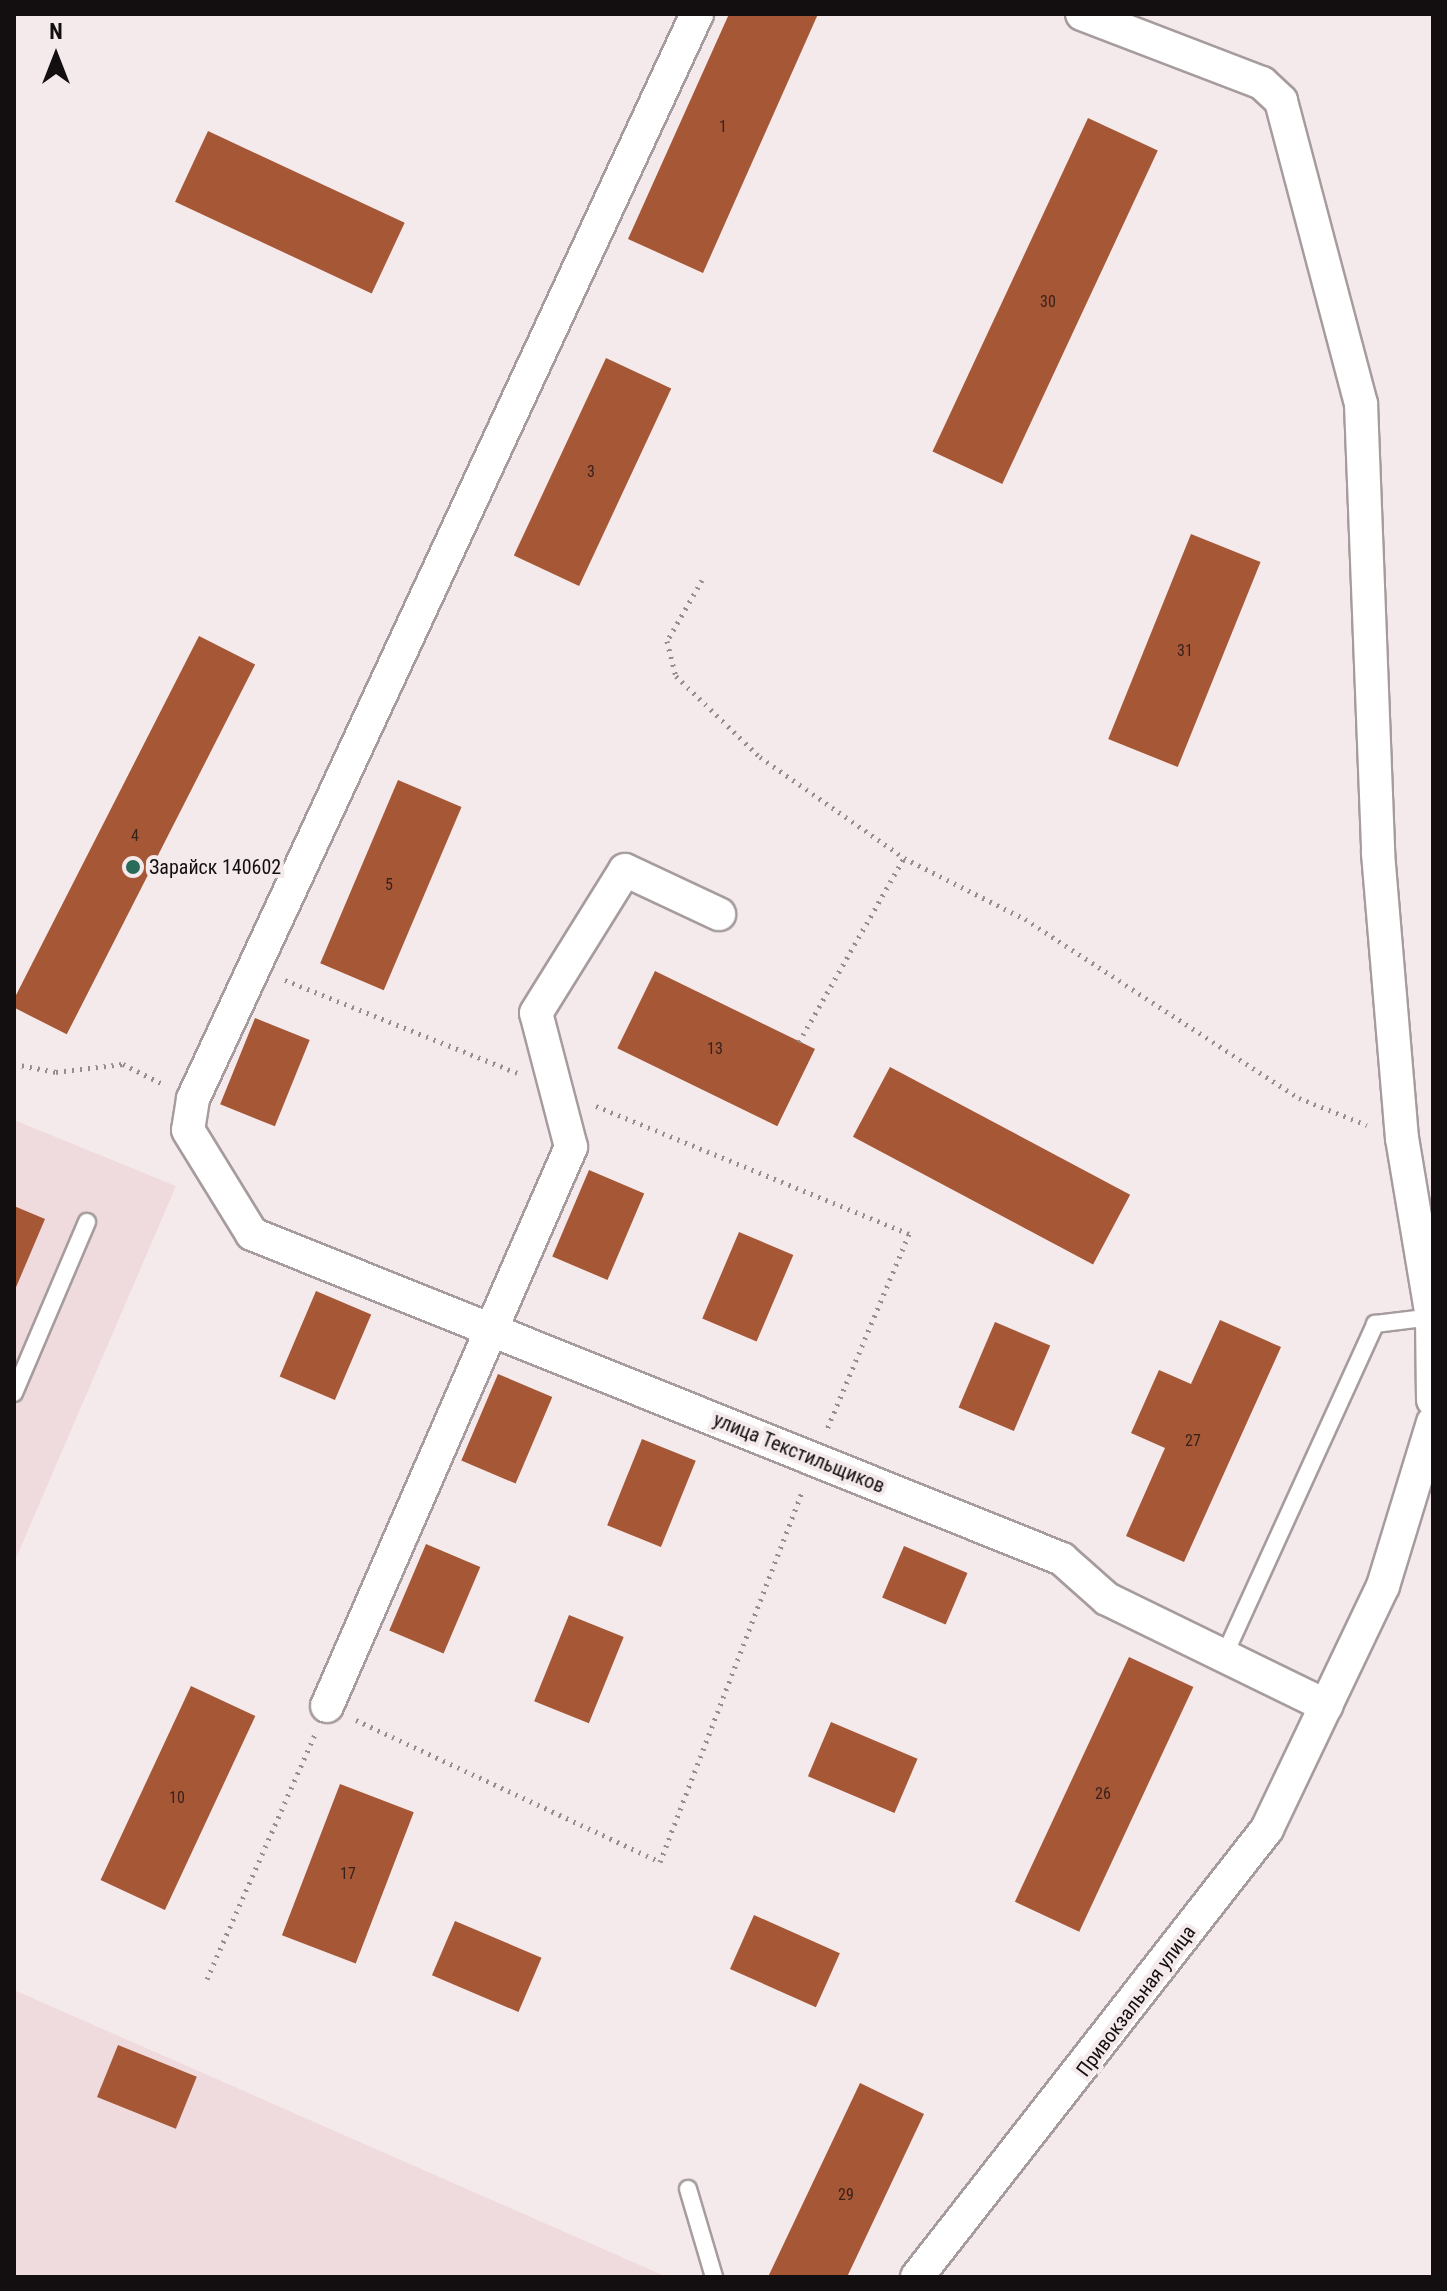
<!DOCTYPE html>
<html>
<head>
<meta charset="utf-8">
<style>
	body { margin:0 }
	#map { position:relative; width:1447px; height:2291px; overflow:hidden; background:#f5eaeb; font-family:"Roboto Condensed",sans-serif }
	div>[style] { position:absolute }
	[style*='--x'] { left:calc(var(--x)*1px); top:calc(var(--y)*1px); width:calc(var(--w)*1px); rotate:calc(var(--a)*1deg) }
	.built>* { inset:0; background:#efdbdd }
	.building>* { inset:0; background:#a65736; transform-origin:0 0 }
	.path>* { height:5px; margin-top:-2.5px; transform-origin:0; background:repeating-linear-gradient(90deg,#958d8e 0 2px,transparent 0 8px) }
	.roads { filter:drop-shadow(2px 0 #a69c9d) drop-shadow(-2px 0 #a69c9d) drop-shadow(0 2px #a69c9d) drop-shadow(0 -2px #a69c9d) }
	.lane>* { height:16px; margin:-8px; padding:0 8px; transform-origin:8px; border-radius:8px; background:#fff }
	.street>* { height:32px; margin:-16px; padding:0 16px; transform-origin:16px; border-radius:16px; background:#fff }
	.dots>* { width:22px; height:22px; translate:-50% -50%; box-sizing:border-box; border:4px solid #f5eaeb; border-radius:50% }
	span { translate:-50% -50%; white-space:nowrap; text-align:center; line-height:1.15; -webkit-text-stroke:8px #f5eaeb; paint-order:stroke }
	.number-label { font-size:16px; color:#38211a }
	.number-label span { -webkit-text-stroke-width:0 }
	.poi-label { font-size:20px; color:#130f10 }
	.left { translate:0 -50%; text-align:left }
	.street-label { font-size:20px; color:#130f10 }
	.frame { position:absolute; inset:0; border:16px solid #130f10; pointer-events:none }
	.north { position:absolute; left:16px; top:16px; width:80px; height:80px; -webkit-text-stroke:6px #f5eaeb; paint-order:stroke; rotate:0deg; font-size:22px; font-weight:700; line-height:32px; text-align:center; color:#130f10 }
	.north::after { content:''; display:block; margin:auto; width:28px; height:36px; background:#130f10; clip-path:polygon(50% 0,100% 100%,50% 72%,0 100%) }
</style>
</head>
<body>
<div id="map">
	<div class="built">
		<div style="clip-path:polygon(14px 1120px,176px 1186px,14px 1563px)"></div>
		<div style="clip-path:polygon(14px 1990px,667px 2277px,14px 2277px)"></div>
	</div>
	<div class="building">
		<div style="clip-path:polygon(729px 14px,818px 14px,703px 273px,628px 239px)"></div>
		<div style="left:1088px;top:118px;width:77px;height:368px;rotate:25deg"></div>
		<div style="left:208px;top:131px;width:217px;height:78px;rotate:25deg"></div>
		<div style="left:606px;top:358px;width:72px;height:218px;rotate:25deg"></div>
		<div style="left:1191px;top:534px;width:75px;height:221px;rotate:22deg"></div>
		<div style="left:199px;top:636px;width:63px;height:415px;rotate:27deg"></div>
		<div style="left:398px;top:780px;width:69px;height:199px;rotate:23deg"></div>
		<div style="left:655px;top:971px;width:178px;height:86px;rotate:26deg"></div>
		<div style="left:255px;top:1018px;width:59px;height:93px;rotate:22deg"></div>
		<div style="left:890px;top:1067px;width:272px;height:79px;rotate:28deg"></div>
		<div style="left:589px;top:1170px;width:60px;height:94px;rotate:23deg"></div>
		<div style="clip-path:polygon(14px 1206px,45px 1219px,14px 1292px)"></div>
		<div style="left:739px;top:1232px;width:59px;height:94px;rotate:23deg"></div>
		<div style="left:316px;top:1291px;width:60px;height:93px;rotate:23deg"></div>
		<div style="clip-path:polygon(1220px 1320px,1281px 1347px,1184px 1562px,1126px 1536px,1165px 1448px,1131px 1433px,1159px 1370px,1191px 1384px)"></div>
		<div style="left:995px;top:1322px;width:60px;height:93px;rotate:23deg"></div>
		<div style="left:498px;top:1374px;width:59px;height:94px;rotate:23deg"></div>
		<div style="left:642px;top:1439px;width:58px;height:93px;rotate:22deg"></div>
		<div style="left:426px;top:1544px;width:59px;height:94px;rotate:23deg"></div>
		<div style="left:904px;top:1546px;width:69px;height:56px;rotate:23deg"></div>
		<div style="left:569px;top:1615px;width:59px;height:93px;rotate:22deg"></div>
		<div style="left:1129px;top:1657px;width:71px;height:270px;rotate:25deg"></div>
		<div style="left:191px;top:1686px;width:71px;height:214px;rotate:25deg"></div>
		<div style="left:831px;top:1722px;width:94px;height:59px;rotate:23deg"></div>
		<div style="left:340px;top:1784px;width:79px;height:162px;rotate:21deg"></div>
		<div style="left:754px;top:1915px;width:94px;height:59px;rotate:24deg"></div>
		<div style="left:455px;top:1921px;width:94px;height:59px;rotate:23deg"></div>
		<div style="left:118px;top:2045px;width:85px;height:56px;rotate:22deg"></div>
		<div style="clip-path:polygon(860px 2083px,924px 2114px,847px 2277px,768px 2277px)"></div>
	</div>
	<div class="path">
		<div style="--x:702;--y:580;--w:70;--a:119.8"></div>
		<div style="--x:667;--y:641;--w:36;--a:76"></div>
		<div style="--x:676;--y:676;--w:117;--a:44"></div>
		<div style="--x:760;--y:757;--w:176;--a:35"></div>
		<div style="--x:904;--y:858;--w:136;--a:26.8"></div>
		<div style="--x:1025;--y:919;--w:327;--a:33.2"></div>
		<div style="--x:1299;--y:1098;--w:73;--a:21.7"></div>
		<div style="--x:285;--y:980;--w:250;--a:21.8"></div>
		<div style="--x:799;--y:1042;--w:212;--a:-60.3"></div>
		<div style="--x:14;--y:1064;--w:43;--a:10.8"></div>
		<div style="--x:56;--y:1072;--w:67;--a:-6.8"></div>
		<div style="--x:123;--y:1064;--w:45;--a:26.6"></div>
		<div style="--x:596;--y:1106;--w:338;--a:22.2"></div>
		<div style="--x:909;--y:1234;--w:212;--a:112.8"></div>
		<div style="--x:356;--y:1720;--w:336;--a:25"></div>
		<div style="--x:660;--y:1862;--w:399;--a:-69"></div>
		<div style="--x:207;--y:1979;--w:268;--a:-66.2"></div>
	</div>
	<div class="roads">
		<div class="lane">
			<div style="--x:14;--y:1393;--w:186;--a:-66.9"></div>
			<div style="--x:1224;--y:1656;--w:365;--a:-65.5"></div>
			<div style="--x:1375;--y:1324;--w:57;--a:-7"></div>
			<div style="--x:688;--y:2189;--w:92;--a:73.5"></div>
		</div>
		<div class="street">
			<div style="--x:697;--y:14;--w:1196;--a:114.92"></div>
			<div style="--x:193;--y:1099;--w:31;--a:99"></div>
			<div style="--x:188;--y:1130;--w:122;--a:58.4"></div>
			<div style="--x:252;--y:1234;--w:873;--a:21.86"></div>
			<div style="--x:1062;--y:1559;--w:60;--a:41.6"></div>
			<div style="--x:1107;--y:1599;--w:244;--a:26"></div>
			<div style="--x:1082;--y:14;--w:193;--a:21"></div>
			<div style="--x:1262;--y:83;--w:26;--a:43"></div>
			<div style="--x:1281;--y:101;--w:313;--a:75.2"></div>
			<div style="--x:1361;--y:404;--w:449;--a:87.8"></div>
			<div style="--x:1378;--y:853;--w:286;--a:85.2"></div>
			<div style="--x:1402;--y:1138;--w:181;--a:80.5"></div>
			<div style="--x:1432;--y:1317;--w:83;--a:89.3"></div>
			<div style="--x:327;--y:1706;--w:610;--a:-66.42"></div>
			<div style="--x:571;--y:1147;--w:138;--a:-104.6"></div>
			<div style="--x:536;--y:1013;--w:168;--a:-58.1"></div>
			<div style="--x:625;--y:870;--w:104;--a:25.1"></div>
			<div style="--x:917;--y:2277;--w:569;--a:-52"></div>
			<div style="--x:1267;--y:1829;--w:269;--a:-64.5"></div>
			<div style="--x:1383;--y:1586;--w:171;--a:-73"></div>
		</div>
	</div>
	<div class="dots">
		<div style="left:133px;top:867px;background:#2a6a58"></div>
	</div>
	<div class="number-label">
		<span style="left:723px;top:127px">1</span>
		<span style="left:1048px;top:302px">30</span>
		<span style="left:591px;top:472px">3</span>
		<span style="left:1185px;top:651px">31</span>
		<span style="left:135px;top:836px">4</span>
		<span style="left:389px;top:885px">5</span>
		<span style="left:715px;top:1049px">13</span>
		<span style="left:1193px;top:1441px">27</span>
		<span style="left:1103px;top:1794px">26</span>
		<span style="left:177px;top:1798px">10</span>
		<span style="left:348px;top:1874px">17</span>
		<span style="left:846px;top:2195px">29</span>
	</div>
	<div class="poi-label">
		<span class="left" style="left:149px;top:867px">Зарайск 140602</span>
	</div>
	<div class="street-label">
		<span style="left:799px;top:1453px;rotate:22deg">улица Текстильщиков</span>
		<span style="left:1136px;top:2001px;rotate:-53deg">Привокзальная улица</span>
	</div>
	<div class="frame"></div>
	<div class="north">N</div>
</div>
</body>
</html>
